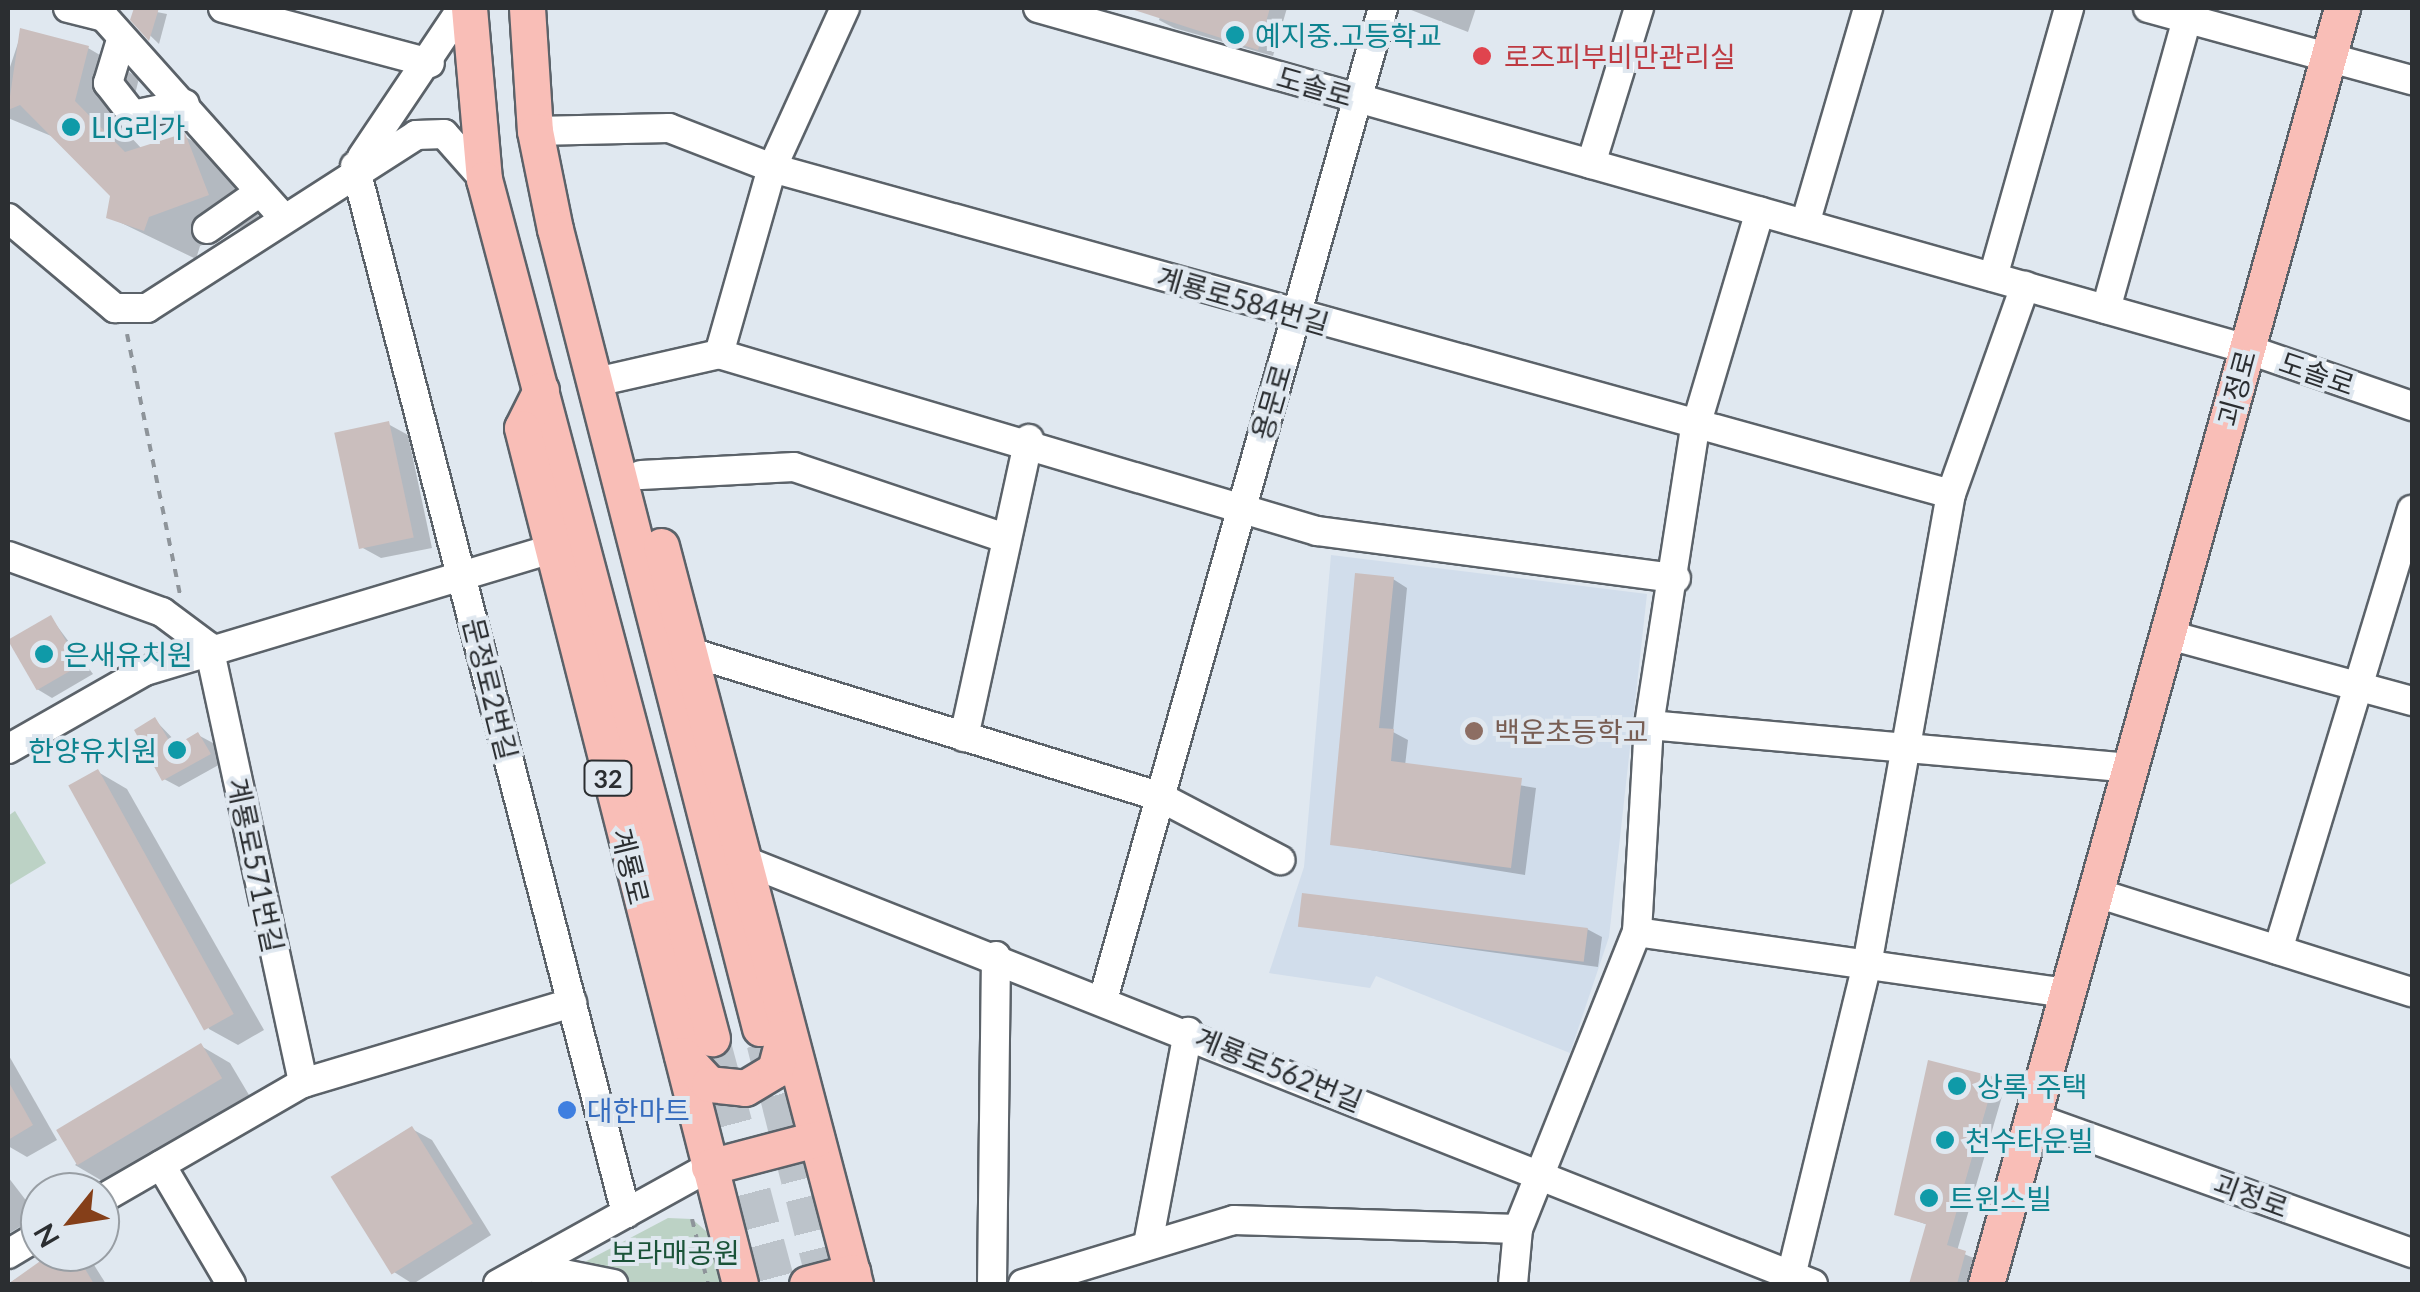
<!DOCTYPE html>
<html>
<head>
<meta charset="utf-8">
<style>
	body { margin:0 }
	#map { position:relative; width:2420px; height:1292px; overflow:hidden; background:#e0e8f0; font-family:Lato,"Noto Sans KR",sans-serif }
	div>[style] { position:absolute }
	[style*='--x'] { left:calc(var(--x)*1px); top:calc(var(--y)*1px); width:calc(var(--w)*1px); rotate:calc(var(--a)*1deg) }
	.built>* { inset:0; background:#d1ddeb }
	.green>* { inset:0; background:#bcd2c5 }
	.shadow>* { inset:0; background:#0003 }
	.building>* { inset:0; background:#cabebd; transform-origin:0 0 }
	.major-tunnel>* { height:35px; margin-top:-17.5px; transform-origin:0; background:repeating-linear-gradient(90deg,#bcc3ca 0 35px,transparent 0 53px) }
	.path>* { height:4px; margin-top:-2px; transform-origin:0; background:repeating-linear-gradient(90deg,#8e949a 0 8px,transparent 0 16px) }
	.roads { filter:drop-shadow(2px 0 #5b6269) drop-shadow(-2px 0 #5b6269) drop-shadow(0 2px #5b6269) drop-shadow(0 -2px #5b6269) }
	.minor>* { height:28px; margin:-14px; padding:0 14px; transform-origin:14px; border-radius:14px; background:#fff }
	.major>* { height:35px; margin:-17.5px; padding:0 17.5px; transform-origin:17.5px; border-radius:17.5px; background:#f9beb7 }
	.dots>* { width:28px; height:28px; translate:-50% -50%; box-sizing:border-box; border:5px solid #e0e8f0; border-radius:50% }
	span { translate:-50% -50%; white-space:nowrap; text-align:center; line-height:1.15; -webkit-text-stroke:8px #e0e8f0; paint-order:stroke }
	.shield-label span { padding:2px 8px; background:#e0e8f0; border:2px solid; border-radius:8px; -webkit-text-stroke-width:0 }
	.shield-label { font-size:25px; color:#2b2e31; font-weight:700 }
	.culture-label { font-size:28px; color:#0d838f }
	.left { translate:0 -50%; text-align:left }
	.right { translate:-100% -50%; text-align:right }
	.health-label { font-size:28px; color:#be3a42 }
	.street-label { font-size:28px; color:#2b2e31 }
	.education-label { font-size:28px; color:#785e54 }
	.shop-label { font-size:28px; color:#366cbe }
	.park-label { font-size:28px; color:#1a5338 }
	.frame { position:absolute; inset:0; border:10px solid #2b2e31; pointer-events:none }
	.north { position:absolute; left:20px; top:1172px; width:100px; height:100px; box-sizing:border-box; background:#e0e8f0; border:2px solid #989ea4; border-radius:50%; rotate:240deg; font-size:28px; font-weight:700; line-height:40px; text-align:center; color:#2b2e31 }
	.north::after { content:''; display:block; margin:auto; width:35px; height:45px; background:#853f19; clip-path:polygon(50% 0,100% 100%,50% 72%,0 100%) }
</style>
</head>
<body>
<div id="map">
	<div class="built">
		<div style="clip-path:polygon(1331px 555px,1647px 594px,1609px 937px,1570px 1053px,1376px 976px,1370px 988px,1269px 973px,1304px 867px)"></div>
	</div>
	<div class="green">
		<div style="clip-path:polygon(15px 811px,46px 863px,8px 886px,8px 816px)"></div>
		<div style="clip-path:polygon(668px 1218px,692px 1219px,713px 1237px,722px 1284px,543px 1284px)"></div>
	</div>
	<div class="shadow">
		<div style="clip-path:polygon(136px 8px,167px 14px,159px 44px,133px 19px)"></div>
		<div style="clip-path:polygon(1163px 8px,1287px 8px,1273px 56px,1174px 28px,1159px 20px)"></div>
		<div style="clip-path:polygon(1406px 8px,1476px 8px,1468px 32px)"></div>
		<div style="clip-path:polygon(22px 31px,88px 48px,139px 78px,126px 132px,142px 149px,184px 136px,236px 166px,260px 219px,200px 246px,196px 259px,109px 217px,113px 195px,56px 138px,8px 118px,8px 73px)"></div>
		<div style="clip-path:polygon(388px 424px,408px 435px,432px 548px,381px 558px,361px 547px)"></div>
		<div style="clip-path:polygon(1393px 579px,1407px 588px,1393px 732px,1408px 740px,1405px 766px,1536px 788px,1525px 875px,1333px 844px)"></div>
		<div style="clip-path:polygon(51px 618px,93px 674px,52px 698px,37px 689px)"></div>
		<div style="clip-path:polygon(155px 720px,180px 746px,198px 735px,213px 743px,224px 762px,179px 787px,164px 779px)"></div>
		<div style="clip-path:polygon(98px 772px,127px 789px,264px 1030px,238px 1045px,209px 1029px)"></div>
		<div style="clip-path:polygon(1301px 926px,1587px 929px,1602px 937px,1598px 967px)"></div>
		<div style="clip-path:polygon(201px 1046px,230px 1063px,249px 1095px,104px 1182px,75px 1165px)"></div>
		<div style="clip-path:polygon(8px 1054px,57px 1140px,27px 1157px,8px 1146px)"></div>
		<div style="clip-path:polygon(1994px 1080px,2005px 1086px,1957px 1251px,1976px 1259px,1969px 1284px,1912px 1284px,1928px 1225px,1897px 1214px)"></div>
		<div style="clip-path:polygon(412px 1129px,432px 1140px,491px 1235px,413px 1284px,394px 1272px)"></div>
		<div style="clip-path:polygon(8px 1177px,38px 1216px,8px 1234px)"></div>
		<div style="clip-path:polygon(58px 1252px,89px 1257px,106px 1284px,8px 1284px)"></div>
	</div>
	<div class="building">
		<div style="clip-path:polygon(134px 8px,159px 8px,149px 41px,130px 20px)"></div>
		<div style="clip-path:polygon(1128px 8px,1270px 8px,1258px 50px)"></div>
		<div style="clip-path:polygon(20px 28px,89px 46px,75px 101px,125px 152px,185px 133px,209px 195px,149px 217px,144px 231px,106px 218px,110px 196px,20px 105px,8px 110px)"></div>
		<div style="left:389px;top:421px;width:119px;height:56px;rotate:78deg"></div>
		<div style="clip-path:polygon(1355px 573px,1394px 577px,1379px 728px,1394px 729px,1391px 761px,1522px 778px,1511px 868px,1330px 845px)"></div>
		<div style="left:51px;top:615px;width:58px;height:50px;rotate:60deg"></div>
		<div style="clip-path:polygon(155px 717px,173px 747px,198px 732px,211px 754px,162px 781px,134px 730px)"></div>
		<div style="left:98px;top:769px;width:280px;height:34px;rotate:61deg"></div>
		<div style="left:1302px;top:893px;width:288px;height:34px;rotate:7deg"></div>
		<div style="left:201px;top:1043px;width:41px;height:169px;rotate:59deg"></div>
		<div style="clip-path:polygon(1928px 1060px,1995px 1077px,1947px 1245px,1966px 1251px,1957px 1284px,1909px 1284px,1926px 1224px,1894px 1215px)"></div>
		<div style="clip-path:polygon(8px 1081px,33px 1125px,8px 1140px)"></div>
		<div style="left:412px;top:1126px;width:115px;height:96px;rotate:58deg"></div>
		<div style="clip-path:polygon(53px 1252px,75px 1252px,94px 1284px,8px 1284px)"></div>
	</div>
	<div class="major-tunnel">
		<div style="--x:712;--y:1038;--w:255;--a:75"></div>
		<div style="--x:764;--y:1043;--w:249;--a:75.8"></div>
	</div>
	<div class="path">
		<div style="--x:127;--y:334;--w:265;--a:78.5"></div>
		<div style="--x:692;--y:1219;--w:67;--a:76.2"></div>
	</div>
	<div class="roads">
		<div class="minor">
			<div style="--x:68;--y:8;--w:37;--a:14"></div>
			<div style="--x:104;--y:17;--w:267;--a:48.2"></div>
			<div style="--x:223;--y:8;--w:214;--a:14.9"></div>
			<div style="--x:1038;--y:8;--w:1256;--a:15.75"></div>
			<div style="--x:2247;--y:349;--w:175;--a:19.1"></div>
			<div style="--x:2148;--y:8;--w:274;--a:15.3"></div>
			<div style="--x:121;--y:40;--w:45;--a:106.8"></div>
			<div style="--x:108;--y:83;--w:41;--a:52"></div>
			<div style="--x:133;--y:115;--w:53;--a:-11.9"></div>
			<div style="--x:535;--y:131;--w:134;--a:-1.3"></div>
			<div style="--x:669;--y:128;--w:110;--a:21.2"></div>
			<div style="--x:772;--y:168;--w:1223;--a:15.46"></div>
			<div style="--x:362;--y:157;--w:179;--a:-56.1"></div>
			<div style="--x:1591;--y:164;--w:163;--a:-72.9"></div>
			<div style="--x:355;--y:166;--w:1082;--a:75.49"></div>
			<div style="--x:8;--y:218;--w:140;--a:40.1"></div>
			<div style="--x:115;--y:308;--w:32;--a:0"></div>
			<div style="--x:147;--y:308;--w:320;--a:-32.7"></div>
			<div style="--x:416;--y:135;--w:28;--a:-2"></div>
			<div style="--x:444;--y:134;--w:60;--a:48.4"></div>
			<div style="--x:1805;--y:224;--w:225;--a:-73.7"></div>
			<div style="--x:207;--y:229;--w:61;--a:-35"></div>
			<div style="--x:1993;--y:277;--w:280;--a:-74.2"></div>
			<div style="--x:2106;--y:309;--w:302;--a:-74.4"></div>
			<div style="--x:719;--y:354;--w:193;--a:-74.1"></div>
			<div style="--x:772;--y:168;--w:176;--a:-65.5"></div>
			<div style="--x:596;--y:382;--w:126;--a:-12.8"></div>
			<div style="--x:719;--y:354;--w:624;--a:16.49"></div>
			<div style="--x:1317;--y:531;--w:362;--a:7.5"></div>
			<div style="--x:641;--y:475;--w:153;--a:-3"></div>
			<div style="--x:794;--y:467;--w:223;--a:18.6"></div>
			<div style="--x:8;--y:556;--w:164;--a:20"></div>
			<div style="--x:162;--y:612;--w:59;--a:36.7"></div>
			<div style="--x:209;--y:647;--w:446;--a:77.8"></div>
			<div style="--x:2169;--y:635;--w:252;--a:15.2"></div>
			<div style="--x:690;--y:652;--w:492;--a:17.1"></div>
			<div style="--x:1160;--y:797;--w:136;--a:27.7"></div>
			<div style="--x:1649;--y:725;--w:480;--a:5.1"></div>
			<div style="--x:964;--y:737;--w:305;--a:-77.7"></div>
			<div style="--x:8;--y:749;--w:158;--a:-29.7"></div>
			<div style="--x:145;--y:671;--w:422;--a:-16.7"></div>
			<div style="--x:743;--y:860;--w:1151;--a:21.62"></div>
			<div style="--x:2094;--y:892;--w:333;--a:17.5"></div>
			<div style="--x:1637;--y:932;--w:433;--a:8.1"></div>
			<div style="--x:2278;--y:950;--w:460;--a:-73.1"></div>
			<div style="--x:1104;--y:996;--w:1027;--a:-74.23"></div>
			<div style="--x:2032;--y:1117;--w:404;--a:19.7"></div>
			<div style="--x:161;--y:1165;--w:138;--a:59.5"></div>
			<div style="--x:100;--y:1200;--w:234;--a:-30"></div>
			<div style="--x:303;--y:1083;--w:281;--a:-16.6"></div>
			<div style="--x:1148;--y:1244;--w:216;--a:-79.3"></div>
			<div style="--x:8;--y:1254;--w:37;--a:-31"></div>
			<div style="--x:529;--y:1267;--w:86;--a:11.4"></div>
			<div style="--x:1791;--y:1276;--w:320;--a:-76.3"></div>
			<div style="--x:1867;--y:965;--w:478;--a:-79.9"></div>
			<div style="--x:1951;--y:494;--w:221;--a:-70.4"></div>
			<div style="--x:498;--y:1284;--w:241;--a:-29"></div>
			<div style="--x:992;--y:1284;--w:328;--a:-89.3"></div>
			<div style="--x:1023;--y:1284;--w:220;--a:-16.9"></div>
			<div style="--x:1234;--y:1220;--w:284;--a:1.8"></div>
			<div style="--x:1513;--y:1284;--w:55;--a:-84.8"></div>
			<div style="--x:1518;--y:1229;--w:320;--a:-68.2"></div>
			<div style="--x:1637;--y:932;--w:207;--a:-86.7"></div>
			<div style="--x:1649;--y:725;--w:300;--a:-81.2"></div>
			<div style="--x:1695;--y:429;--w:227;--a:-73.4"></div>
		</div>
		<div class="major">
			<div style="--x:469;--y:8;--w:172;--a:85"></div>
			<div style="--x:484;--y:179;--w:889;--a:75.14"></div>
			<div style="--x:527;--y:8;--w:123;--a:86.3"></div>
			<div style="--x:535;--y:131;--w:100;--a:78.5"></div>
			<div style="--x:555;--y:229;--w:825;--a:75.61"></div>
			<div style="--x:541;--y:390;--w:42;--a:116.6"></div>
			<div style="--x:522;--y:428;--w:883;--a:75.71"></div>
			<div style="--x:661;--y:546;--w:763;--a:75.27"></div>
			<div style="--x:682;--y:1055;--w:40;--a:47"></div>
			<div style="--x:709;--y:1084;--w:36;--a:6"></div>
			<div style="--x:745;--y:1088;--w:35;--a:-31"></div>
			<div style="--x:775;--y:1070;--w:43;--a:-75.3"></div>
			<div style="--x:709;--y:1167;--w:111;--a:-14.7"></div>
			<div style="--x:807;--y:1284;--w:47;--a:-14.9"></div>
			<div style="--x:1986;--y:1284;--w:1325;--a:-74.41"></div>
		</div>
	</div>
	<div class="dots">
		<div style="left:1235px;top:35px;background:#0f9aa8"></div>
		<div style="left:1482px;top:56px;background:#e0444e"></div>
		<div style="left:71px;top:127px;background:#0f9aa8"></div>
		<div style="left:44px;top:654px;background:#0f9aa8"></div>
		<div style="left:1474px;top:731px;background:#8d6e63"></div>
		<div style="left:177px;top:750px;background:#0f9aa8"></div>
		<div style="left:1957px;top:1086px;background:#0f9aa8"></div>
		<div style="left:567px;top:1110px;background:#3f7fe0"></div>
		<div style="left:1945px;top:1140px;background:#0f9aa8"></div>
		<div style="left:1929px;top:1198px;background:#0f9aa8"></div>
	</div>
	<div class="shield-label">
		<span style="left:608px;top:778px">32</span>
	</div>
	<div class="culture-label">
		<span class="left" style="left:1255px;top:35px">예지중.고등학교</span>
		<span class="left" style="left:91px;top:127px">LIG리가</span>
		<span class="left" style="left:64px;top:654px">은새유치원</span>
		<span class="right" style="left:157px;top:750px">한양유치원</span>
		<span class="left" style="left:1977px;top:1086px">상록 주택</span>
		<span class="left" style="left:1965px;top:1140px">천수타운빌</span>
		<span class="left" style="left:1949px;top:1198px">트윈스빌</span>
	</div>
	<div class="health-label">
		<span class="left" style="left:1504px;top:56px">로즈피부비만관리실</span>
	</div>
	<div class="street-label">
		<span style="left:1315px;top:86px;rotate:16deg">도솔로</span>
		<span style="left:1243px;top:300px;rotate:16deg">계룡로584번길</span>
		<span style="left:2317px;top:373px;rotate:19deg">도솔로</span>
		<span style="left:2236px;top:388px;rotate:-75deg">괴정로</span>
		<span style="left:1271px;top:402px;rotate:-74deg">용문로</span>
		<span style="left:491px;top:689px;rotate:76deg">문정로2번길</span>
		<span style="left:256px;top:865px;rotate:78deg">계룡로571번길</span>
		<span style="left:631px;top:866px;rotate:76deg">계룡로</span>
		<span style="left:1279px;top:1069px;rotate:22deg">계룡로562번길</span>
		<span style="left:2251px;top:1195px;rotate:20deg">괴정로</span>
	</div>
	<div class="education-label">
		<span class="left" style="left:1494px;top:731px">백운초등학교</span>
	</div>
	<div class="shop-label">
		<span class="left" style="left:587px;top:1110px">대한마트</span>
	</div>
	<div class="park-label">
		<span style="left:675px;top:1252px">보라매공원</span>
	</div>
	<div class="frame"></div>
	<div class="north">N</div>
</div>
</body>
</html>
